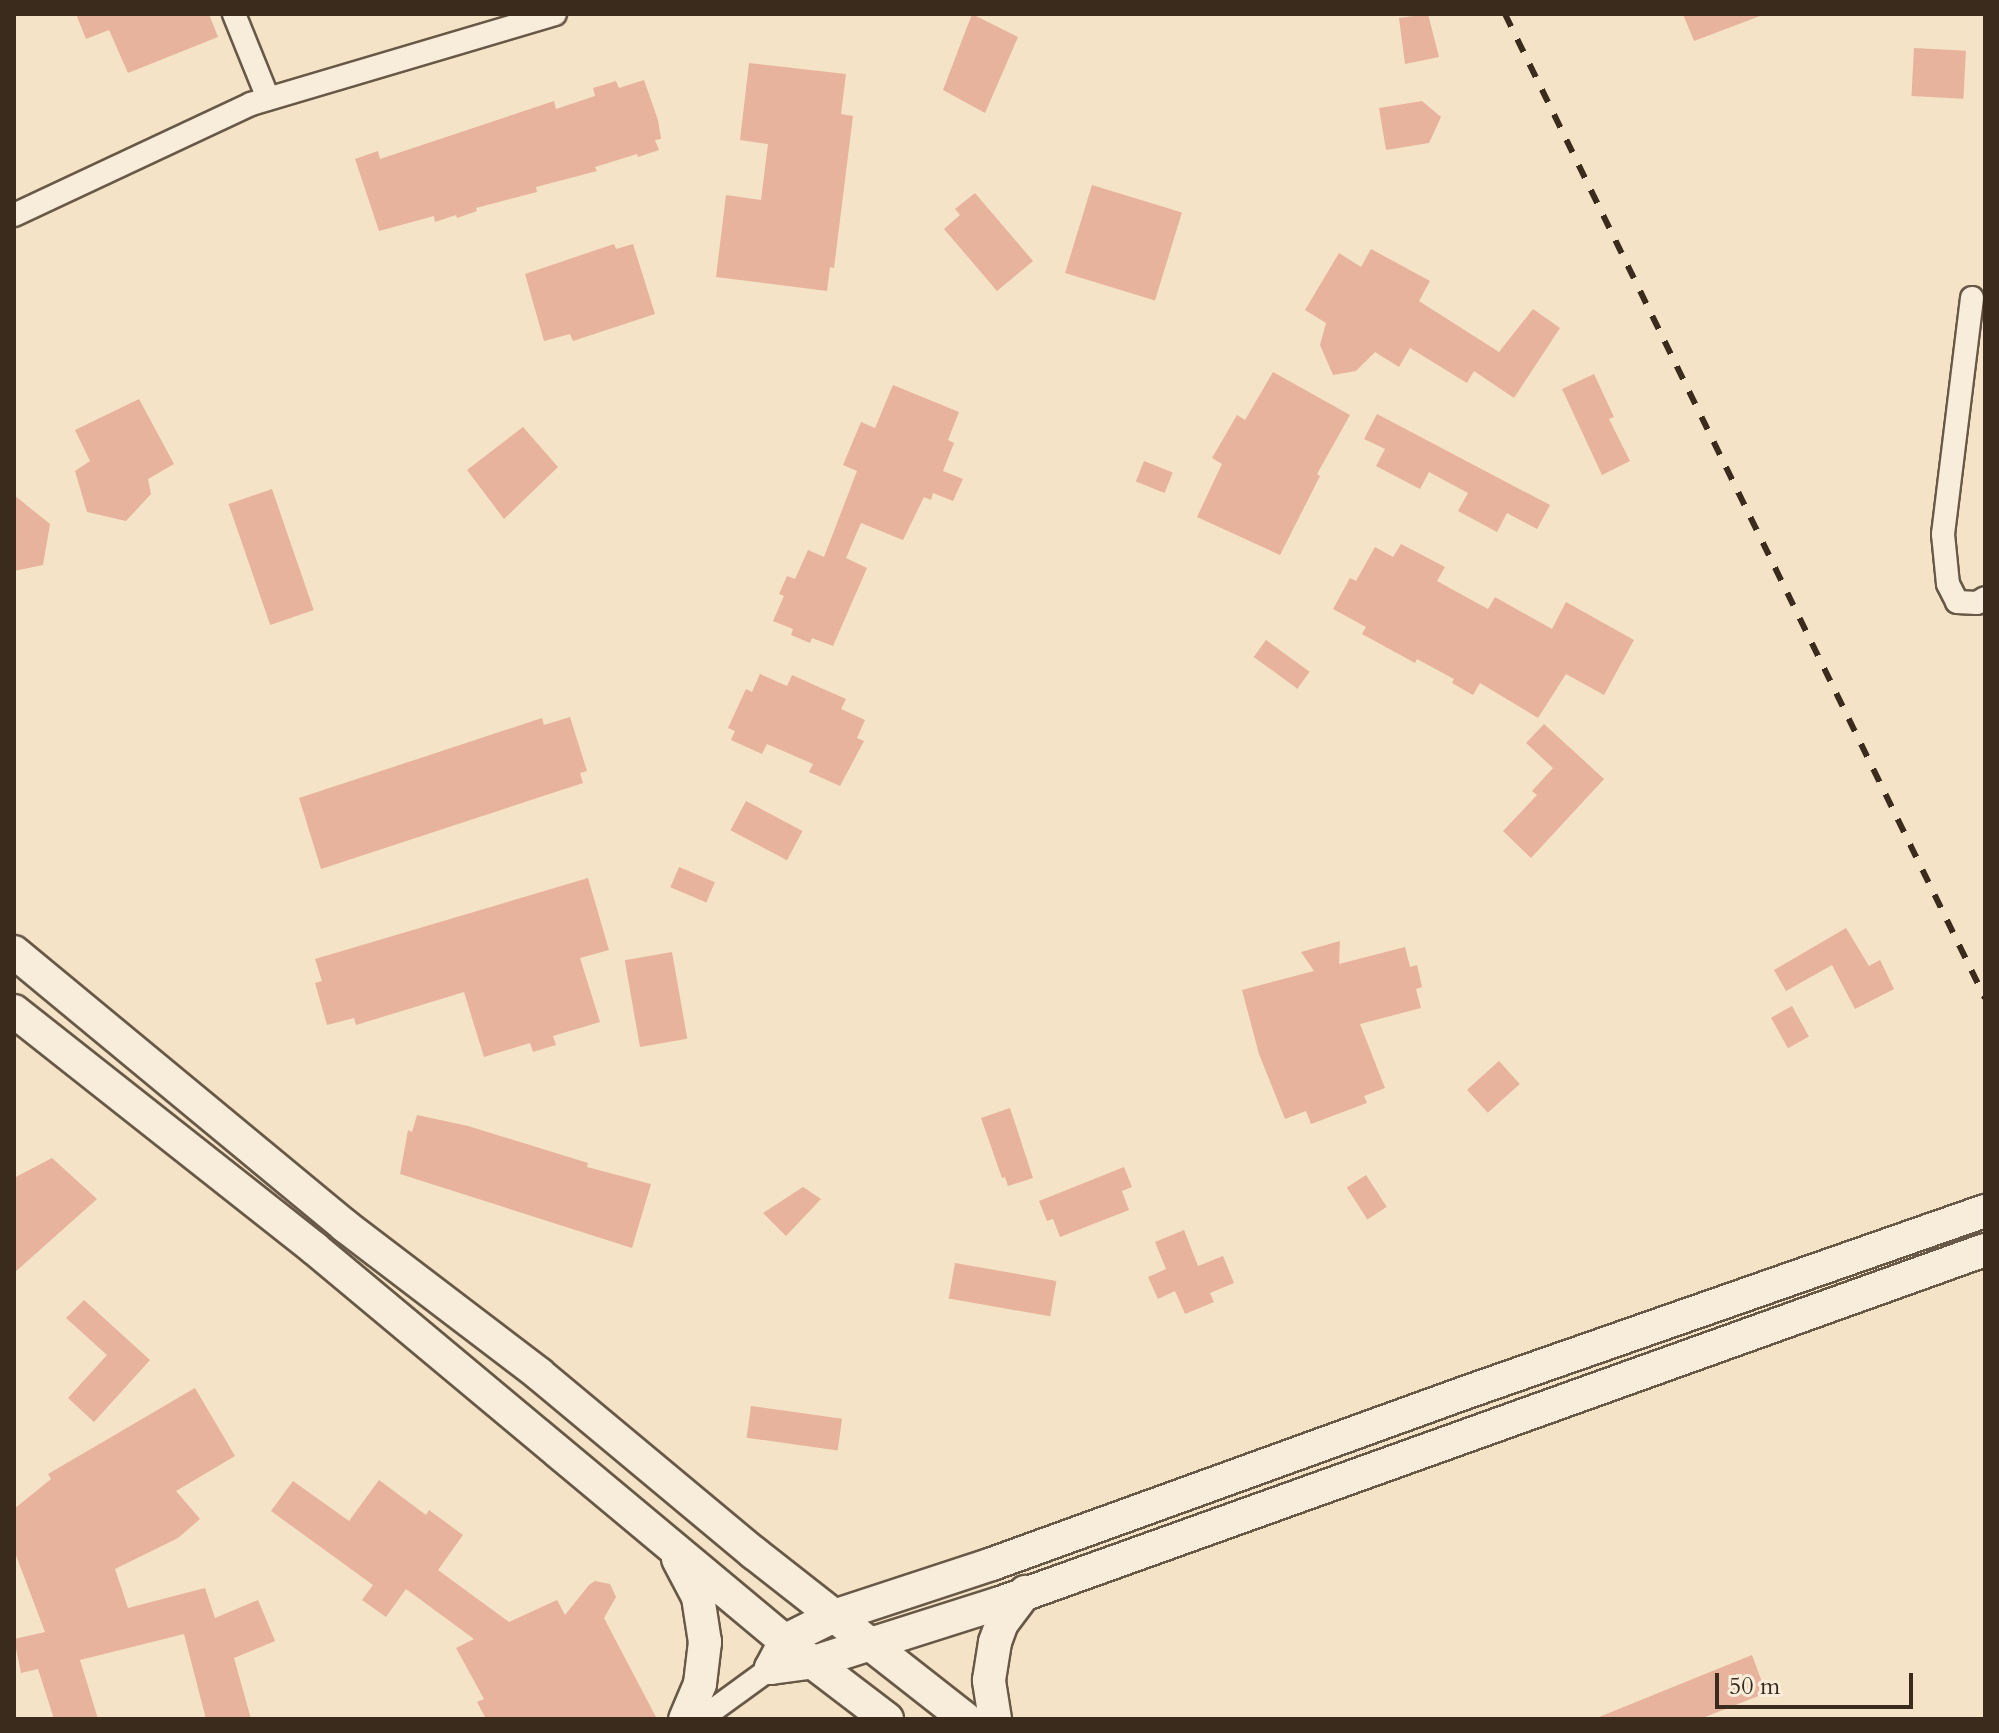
<!DOCTYPE html>
<html>
<head>
<meta charset="utf-8">
<style>
	body { margin:0 }
	#map { position:relative; width:1999px; height:1733px; overflow:hidden; background:#f4e3c6; font-family:Cardo,serif }
	div>[style] { position:absolute }
	[style*='--x'] { left:calc(var(--x)*1px); top:calc(var(--y)*1px); width:calc(var(--w)*1px); rotate:calc(var(--a)*1deg) }
	.building>* { inset:0; background:#e8b39c; transform-origin:0 0 }
	.roads { filter:drop-shadow(2px 0 #685947) drop-shadow(-2px 0 #685947) drop-shadow(0 2px #685947) drop-shadow(0 -2px #685947) }
	.street>* { height:22px; margin:-11px; padding:0 11px; transform-origin:11px; border-radius:11px; background:#f8edda }
	.secondary>* { height:32px; margin:-16px; padding:0 16px; transform-origin:16px; border-radius:16px; background:#f8edda }
	.rail>* { height:6px; margin-top:-3px; transform-origin:0; background:repeating-linear-gradient(90deg,#3a2b1d 0 14px,transparent 0 28px) }
	span { translate:-50% -50%; white-space:nowrap; text-align:center; line-height:1.15; -webkit-text-stroke:6px #f8edda; paint-order:stroke }
	.frame { position:absolute; inset:0; border:16px solid #3a2b1d; pointer-events:none }
	.scale { position:absolute; left:1715px; top:1673px; width:198px; height:36px; box-sizing:border-box; border:4px solid #3a2b1d; border-top:0; padding-left:10px; font-size:24px; line-height:28px; white-space:nowrap; color:#3a2b1d; -webkit-text-stroke:6px #f8edda; paint-order:stroke }
</style>
</head>
<body>
<div id="map">
	<div class="building">
		<div style="clip-path:polygon(76px 14px,209px 14px,218px 37px,128px 73px,109px 30px,86px 39px)"></div>
		<div style="clip-path:polygon(972px 14px,1018px 37px,985px 113px,943px 90px)"></div>
		<div style="clip-path:polygon(1428px 14px,1439px 57px,1405px 64px,1399px 18px)"></div>
		<div style="clip-path:polygon(1683px 14px,1759px 14px,1760px 16px,1694px 41px)"></div>
		<div style="left:1914px;top:48px;width:52px;height:48px;rotate:3deg"></div>
		<div style="clip-path:polygon(749px 63px,846px 74px,841px 114px,853px 116px,834px 268px,830px 267px,827px 291px,716px 277px,726px 195px,761px 200px,768px 144px,740px 140px)"></div>
		<div style="clip-path:polygon(644px 80px,658px 120px,661px 139px,655px 140px,659px 150px,638px 157px,637px 154px,595px 167px,597px 171px,536px 187px,537px 192px,476px 208px,477px 211px,457px 218px,456px 215px,435px 222px,434px 216px,379px 231px,355px 159px,378px 151px,380px 159px,554px 101px,556px 109px,595px 96px,593px 88px,616px 81px,619px 88px)"></div>
		<div style="clip-path:polygon(1422px 101px,1441px 117px,1429px 143px,1386px 150px,1379px 108px)"></div>
		<div style="left:1092px;top:185px;width:94px;height:92px;rotate:17deg"></div>
		<div style="clip-path:polygon(975px 193px,1033px 261px,997px 291px,944px 229px,960px 215px,955px 209px)"></div>
		<div style="clip-path:polygon(614px 244px,616px 249px,633px 244px,655px 314px,573px 341px,570px 334px,544px 341px,525px 274px)"></div>
		<div style="clip-path:polygon(1371px 249px,1430px 281px,1419px 301px,1499px 352px,1533px 309px,1560px 328px,1514px 398px,1474px 371px,1467px 383px,1410px 348px,1399px 367px,1375px 352px,1356px 371px,1333px 375px,1320px 345px,1326px 323px,1305px 310px,1339px 253px,1361px 267px)"></div>
		<div style="clip-path:polygon(1273px 372px,1350px 415px,1317px 474px,1320px 476px,1280px 555px,1197px 517px,1222px 464px,1212px 458px,1237px 415px,1245px 420px)"></div>
		<div style="clip-path:polygon(1594px 374px,1614px 417px,1609px 419px,1630px 461px,1602px 475px,1562px 389px)"></div>
		<div style="clip-path:polygon(893px 385px,959px 412px,948px 440px,954px 443px,943px 471px,963px 479px,953px 501px,933px 493px,931px 500px,924px 497px,903px 540px,861px 523px,846px 558px,867px 568px,833px 646px,812px 638px,810px 643px,791px 635px,793px 629px,773px 621px,784px 596px,779px 594px,787px 576px,795px 579px,808px 550px,824px 557px,857px 471px,843px 465px,861px 422px,875px 428px)"></div>
		<div style="clip-path:polygon(139px 399px,174px 464px,148px 479px,151px 494px,126px 521px,87px 512px,75px 471px,90px 461px,75px 430px)"></div>
		<div style="clip-path:polygon(1377px 414px,1550px 505px,1537px 529px,1507px 513px,1497px 532px,1458px 511px,1468px 493px,1429px 472px,1420px 489px,1376px 466px,1385px 449px,1364px 439px)"></div>
		<div style="clip-path:polygon(523px 427px,558px 467px,504px 519px,467px 470px)"></div>
		<div style="left:1144px;top:461px;width:31px;height:22px;rotate:22deg"></div>
		<div style="left:272px;top:489px;width:128px;height:46px;rotate:71deg"></div>
		<div style="clip-path:polygon(14px 495px,50px 524px,43px 565px,14px 571px)"></div>
		<div style="clip-path:polygon(1401px 544px,1445px 567px,1437px 581px,1488px 609px,1495px 597px,1552px 629px,1566px 602px,1634px 640px,1604px 695px,1566px 674px,1538px 718px,1480px 683px,1473px 695px,1452px 683px,1454px 679px,1417px 659px,1415px 663px,1362px 634px,1366px 627px,1333px 609px,1350px 578px,1356px 581px,1375px 547px,1393px 557px)"></div>
		<div style="left:1266px;top:640px;width:54px;height:21px;rotate:36deg"></div>
		<div style="clip-path:polygon(760px 674px,787px 686px,792px 675px,830px 692px,846px 699px,841px 709px,865px 720px,857px 738px,864px 741px,840px 786px,809px 772px,813px 764px,767px 744px,762px 754px,731px 740px,735px 731px,728px 728px,746px 689px,752px 692px)"></div>
		<div style="clip-path:polygon(570px 717px,587px 771px,580px 773px,583px 783px,321px 869px,299px 798px,542px 718px,544px 725px)"></div>
		<div style="clip-path:polygon(1544px 724px,1604px 779px,1531px 858px,1503px 831px,1537px 795px,1532px 791px,1553px 768px,1526px 743px)"></div>
		<div style="left:746px;top:801px;width:64px;height:33px;rotate:28deg"></div>
		<div style="left:679px;top:867px;width:39px;height:22px;rotate:23deg"></div>
		<div style="clip-path:polygon(588px 878px,609px 950px,580px 958px,600px 1022px,553px 1036px,556px 1045px,533px 1052px,530px 1043px,484px 1057px,464px 992px,356px 1025px,354px 1018px,327px 1025px,315px 983px,322px 981px,315px 959px)"></div>
		<div style="clip-path:polygon(1846px 928px,1869px 966px,1880px 960px,1894px 989px,1855px 1009px,1832px 965px,1786px 991px,1774px 970px)"></div>
		<div style="clip-path:polygon(1340px 941px,1339px 964px,1405px 947px,1410px 967px,1417px 965px,1422px 987px,1416px 989px,1421px 1008px,1360px 1024px,1385px 1088px,1364px 1096px,1367px 1103px,1311px 1124px,1306px 1111px,1285px 1119px,1259px 1054px,1242px 990px,1314px 971px,1301px 952px)"></div>
		<div style="left:672px;top:952px;width:88px;height:48px;rotate:80deg"></div>
		<div style="left:1792px;top:1006px;width:35px;height:24px;rotate:61deg"></div>
		<div style="left:1499px;top:1061px;width:31px;height:43px;rotate:48deg"></div>
		<div style="clip-path:polygon(1010px 1108px,1033px 1178px,1008px 1186px,1005px 1177px,1002px 1178px,981px 1118px)"></div>
		<div style="clip-path:polygon(417px 1115px,468px 1126px,588px 1163px,587px 1167px,651px 1184px,632px 1248px,400px 1174px,408px 1130px,412px 1132px)"></div>
		<div style="clip-path:polygon(52px 1158px,97px 1199px,14px 1273px,14px 1178px)"></div>
		<div style="clip-path:polygon(1124px 1167px,1132px 1187px,1122px 1191px,1129px 1210px,1060px 1237px,1053px 1219px,1047px 1221px,1039px 1201px)"></div>
		<div style="left:1366px;top:1175px;width:38px;height:23px;rotate:57deg"></div>
		<div style="clip-path:polygon(803px 1187px,821px 1199px,786px 1236px,763px 1213px)"></div>
		<div style="clip-path:polygon(1184px 1230px,1198px 1266px,1223px 1256px,1234px 1283px,1210px 1293px,1214px 1302px,1185px 1314px,1175px 1291px,1158px 1299px,1148px 1277px,1166px 1269px,1155px 1242px)"></div>
		<div style="left:955px;top:1263px;width:103px;height:36px;rotate:10deg"></div>
		<div style="clip-path:polygon(84px 1300px,150px 1360px,94px 1422px,68px 1398px,107px 1355px,66px 1318px)"></div>
		<div style="clip-path:polygon(195px 1388px,235px 1456px,176px 1491px,200px 1519px,178px 1538px,115px 1569px,128px 1608px,205px 1588px,215px 1618px,258px 1600px,275px 1641px,234px 1658px,251px 1719px,206px 1719px,184px 1634px,80px 1660px,98px 1719px,54px 1719px,38px 1669px,21px 1673px,14px 1639px,45px 1632px,14px 1550px,14px 1509px,51px 1479px,48px 1474px)"></div>
		<div style="left:751px;top:1406px;width:92px;height:32px;rotate:8deg"></div>
		<div style="clip-path:polygon(379px 1480px,426px 1515px,429px 1510px,463px 1535px,438px 1570px,509px 1622px,557px 1600px,565px 1615px,589px 1585px,595px 1581px,610px 1584px,616px 1597px,604px 1618px,657px 1719px,486px 1719px,477px 1702px,484px 1699px,456px 1648px,474px 1639px,406px 1589px,386px 1617px,362px 1600px,373px 1585px,271px 1511px,293px 1481px,349px 1521px)"></div>
		<div style="clip-path:polygon(1752px 1655px,1766px 1693px,1700px 1719px,1594px 1719px)"></div>
	</div>
	<div class="roads">
		<div class="street">
			<div style="--x:234;--y:14;--w:91;--a:68"></div>
			<div style="--x:14;--y:215;--w:262;--a:-25.1"></div>
			<div style="--x:251;--y:104;--w:317;--a:-16.5"></div>
			<div style="--x:1972;--y:298;--w:238;--a:97"></div>
			<div style="--x:1943;--y:534;--w:50;--a:84.3"></div>
			<div style="--x:1948;--y:584;--w:20;--a:63"></div>
			<div style="--x:1957;--y:602;--w:20;--a:3"></div>
			<div style="--x:1977;--y:603;--w:9;--a:-32"></div>
			<div style="--x:701;--y:1719;--w:87;--a:-36.1"></div>
		</div>
		<div class="secondary">
			<div style="--x:14;--y:952;--w:430;--a:39.6"></div>
			<div style="--x:345;--y:1226;--w:244;--a:37.3"></div>
			<div style="--x:539;--y:1374;--w:280;--a:39.8"></div>
			<div style="--x:754;--y:1553;--w:269;--a:38.1"></div>
			<div style="--x:14;--y:1011;--w:382;--a:38.3"></div>
			<div style="--x:314;--y:1248;--w:615;--a:39.85"></div>
			<div style="--x:786;--y:1642;--w:127;--a:37.3"></div>
			<div style="--x:678;--y:1559;--w:43;--a:62.2"></div>
			<div style="--x:698;--y:1597;--w:46;--a:81.2"></div>
			<div style="--x:705;--y:1642;--w:42;--a:96.8"></div>
			<div style="--x:700;--y:1684;--w:38;--a:113"></div>
			<div style="--x:771;--y:1668;--w:32;--a:-62"></div>
			<div style="--x:786;--y:1640;--w:54;--a:-26.6"></div>
			<div style="--x:834;--y:1616;--w:166;--a:-18.2"></div>
			<div style="--x:992;--y:1564;--w:508;--a:-19.9"></div>
			<div style="--x:1470;--y:1391;--w:546;--a:-19.27"></div>
			<div style="--x:771;--y:1668;--w:43;--a:-7.9"></div>
			<div style="--x:814;--y:1662;--w:195;--a:-17.6"></div>
			<div style="--x:1000;--y:1603;--w:1046;--a:-19.72"></div>
			<div style="--x:995;--y:1719;--w:39;--a:-99"></div>
			<div style="--x:989;--y:1680;--w:38;--a:-81"></div>
			<div style="--x:995;--y:1642;--w:20;--a:-70"></div>
			<div style="--x:1002;--y:1623;--w:39;--a:-53"></div>
		</div>
	</div>
	<div class="rail">
		<div style="--x:1505;--y:14;--w:1095;--a:64"></div>
	</div>
	<div class="frame"></div>
	<div class="scale">50 m</div>
</div>
</body>
</html>
